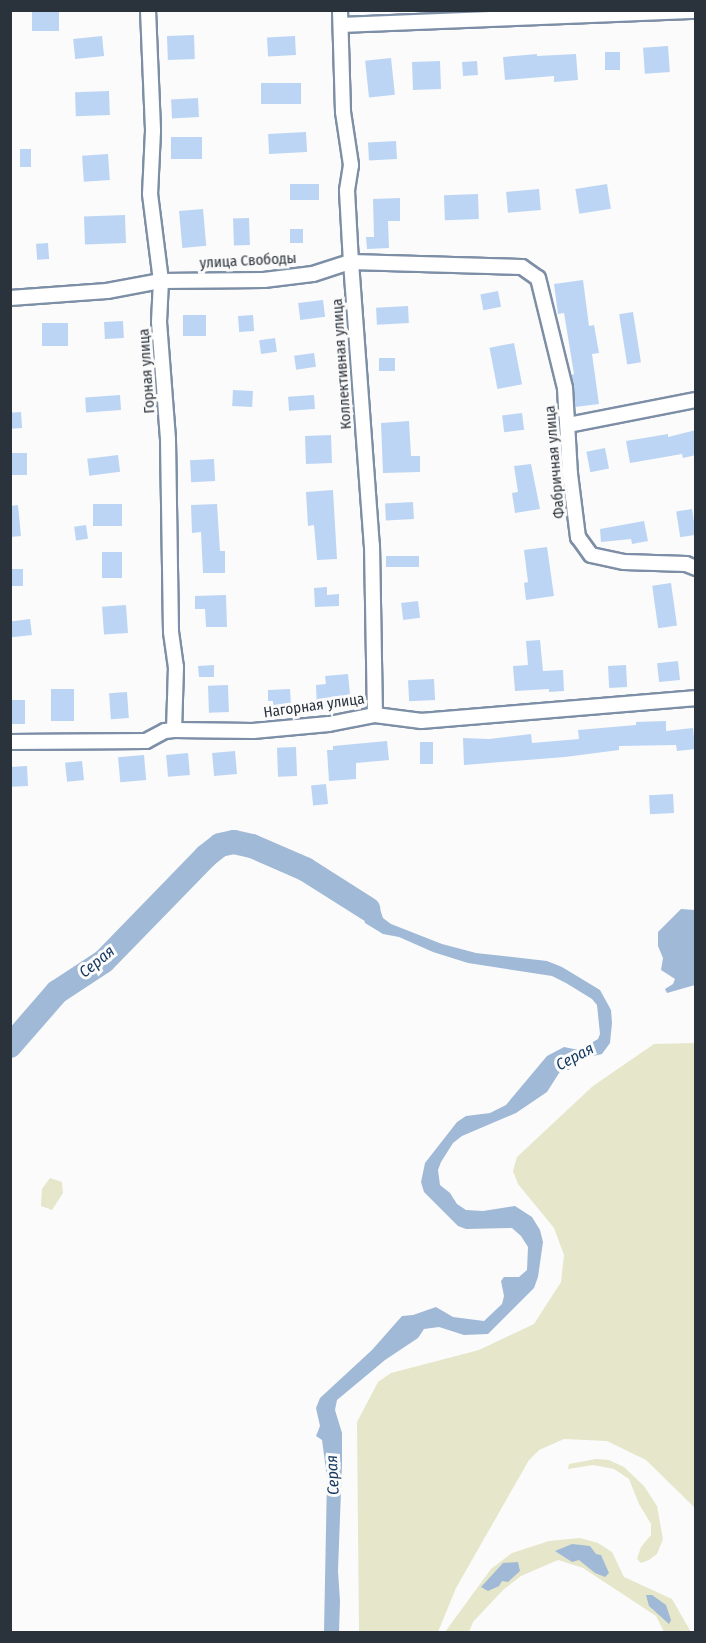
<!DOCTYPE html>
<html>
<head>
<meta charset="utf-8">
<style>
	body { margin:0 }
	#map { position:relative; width:706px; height:1643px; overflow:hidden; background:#fbfbfb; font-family:"Fira Sans Condensed",sans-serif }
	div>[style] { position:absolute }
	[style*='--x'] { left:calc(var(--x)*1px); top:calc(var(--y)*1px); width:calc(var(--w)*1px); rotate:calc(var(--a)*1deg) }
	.green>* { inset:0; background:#e6e6cb }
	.water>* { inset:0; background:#a0b9d7 }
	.river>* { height:24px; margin:-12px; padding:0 12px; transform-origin:12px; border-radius:12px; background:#a0b9d7 }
	.building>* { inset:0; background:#bcd5f4; transform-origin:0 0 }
	.roads { filter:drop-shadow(2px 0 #7d8fa6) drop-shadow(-2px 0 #7d8fa6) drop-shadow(0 2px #7d8fa6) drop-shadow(0 -2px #7d8fa6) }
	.minor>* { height:14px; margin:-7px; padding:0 7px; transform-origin:7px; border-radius:7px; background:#fff }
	span { translate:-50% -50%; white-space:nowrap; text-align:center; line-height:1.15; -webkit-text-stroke:6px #fbfbfb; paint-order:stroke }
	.street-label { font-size:15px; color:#2a323b }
	.water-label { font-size:16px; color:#14375f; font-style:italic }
	.frame { position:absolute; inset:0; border:12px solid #2a323b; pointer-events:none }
</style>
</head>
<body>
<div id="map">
	<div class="green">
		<div style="clip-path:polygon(695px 1043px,695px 1508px,646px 1460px,607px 1441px,564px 1439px,539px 1450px,529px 1460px,456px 1588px,438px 1632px,359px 1632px,357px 1422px,378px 1382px,391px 1373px,479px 1350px,534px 1324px,561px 1282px,564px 1255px,554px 1228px,518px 1184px,513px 1171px,517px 1157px,593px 1086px,654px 1044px)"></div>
		<div style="clip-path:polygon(50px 1178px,62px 1182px,63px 1193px,52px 1210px,41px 1206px,42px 1189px)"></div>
		<div style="clip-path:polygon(596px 1459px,609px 1460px,624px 1467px,644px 1486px,657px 1506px,663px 1539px,657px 1554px,649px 1560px,641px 1563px,637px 1559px,641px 1547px,651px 1535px,651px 1524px,639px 1504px,629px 1479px,614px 1469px,593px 1465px,568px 1469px,569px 1464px)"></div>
		<div style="clip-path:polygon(580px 1538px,598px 1543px,612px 1552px,624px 1577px,672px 1599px,691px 1632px,664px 1632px,656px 1616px,583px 1568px,558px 1560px,521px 1576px,503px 1590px,473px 1622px,469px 1632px,445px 1632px,491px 1569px,512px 1553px,549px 1541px)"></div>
	</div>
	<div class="water">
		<div style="clip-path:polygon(343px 888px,380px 909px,383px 918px,391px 924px,442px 944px,476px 953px,547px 961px,562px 967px,600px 990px,611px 1010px,612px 1023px,610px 1043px,602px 1054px,580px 1059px,572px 1063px,569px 1070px,561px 1070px,547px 1092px,516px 1113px,462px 1136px,453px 1143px,441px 1162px,438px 1170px,440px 1185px,450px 1193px,457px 1204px,466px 1210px,483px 1211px,515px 1206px,532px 1217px,540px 1230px,543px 1242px,538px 1277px,534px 1288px,488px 1334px,464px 1335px,439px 1327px,424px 1329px,418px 1338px,385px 1360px,337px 1400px,335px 1410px,342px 1433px,342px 1464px,338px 1571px,340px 1601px,339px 1632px,324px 1632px,327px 1477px,322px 1440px,316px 1436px,320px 1426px,316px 1408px,320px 1398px,372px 1350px,402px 1316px,413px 1315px,436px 1307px,453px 1317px,484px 1321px,502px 1304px,504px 1296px,501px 1281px,504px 1277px,519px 1277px,527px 1270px,528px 1247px,521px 1236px,512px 1228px,466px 1229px,458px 1226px,424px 1192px,421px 1182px,425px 1163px,457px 1122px,466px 1116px,490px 1113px,506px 1105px,547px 1056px,564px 1047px,579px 1050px,598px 1039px,600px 1034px,597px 1005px,592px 999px,566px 983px,552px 976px,468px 963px,433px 952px,399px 937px,383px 934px,365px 923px,362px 913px,356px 908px,338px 898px)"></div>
		<div style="clip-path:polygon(681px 909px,695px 910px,695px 985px,667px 993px,665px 989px,673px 984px,675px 979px,661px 970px,663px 958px,658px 946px,658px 932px)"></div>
		<div style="clip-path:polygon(572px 1544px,590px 1546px,596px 1554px,601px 1555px,609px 1573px,605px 1577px,595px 1573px,579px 1560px,572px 1562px,555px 1551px)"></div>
		<div style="clip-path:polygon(518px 1562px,520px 1571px,508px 1582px,502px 1581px,499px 1586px,488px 1591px,481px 1587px,503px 1563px)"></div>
		<div style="clip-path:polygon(646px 1595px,652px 1595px,666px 1605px,671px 1620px,669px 1624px,649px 1606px)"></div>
	</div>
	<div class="river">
		<div style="--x:10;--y:1046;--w:72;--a:-49"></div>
		<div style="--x:57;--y:992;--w:56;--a:-33.4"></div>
		<div style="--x:104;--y:961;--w:146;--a:-45.8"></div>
		<div style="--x:206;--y:856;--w:18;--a:-38"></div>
		<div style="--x:220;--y:845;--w:14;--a:-12"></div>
		<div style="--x:234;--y:842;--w:18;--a:13"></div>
		<div style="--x:252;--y:846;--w:58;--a:23.5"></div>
		<div style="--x:305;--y:869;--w:75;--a:32.4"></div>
	</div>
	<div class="building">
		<div style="left:32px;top:12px;width:27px;height:19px"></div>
		<div style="left:194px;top:35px;width:24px;height:27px;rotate:88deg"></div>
		<div style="left:102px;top:36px;width:20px;height:29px;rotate:84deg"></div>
		<div style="left:295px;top:36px;width:19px;height:28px;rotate:87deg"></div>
		<div style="left:668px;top:46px;width:26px;height:25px;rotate:86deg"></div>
		<div style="left:605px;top:52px;width:15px;height:18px"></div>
		<div style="clip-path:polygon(537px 54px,537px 56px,576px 54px,578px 80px,554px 82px,554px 76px,505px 80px,503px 57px)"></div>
		<div style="left:391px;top:58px;width:37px;height:26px;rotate:84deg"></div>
		<div style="left:440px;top:61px;width:28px;height:28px;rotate:88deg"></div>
		<div style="left:477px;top:61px;width:14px;height:15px;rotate:86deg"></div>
		<div style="left:261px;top:83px;width:40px;height:21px"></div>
		<div style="left:109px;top:91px;width:24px;height:34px;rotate:88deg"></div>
		<div style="left:198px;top:98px;width:19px;height:27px;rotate:87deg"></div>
		<div style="left:306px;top:132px;width:20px;height:38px;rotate:87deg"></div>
		<div style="left:171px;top:137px;width:31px;height:22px"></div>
		<div style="left:396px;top:141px;width:18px;height:28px;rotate:87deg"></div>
		<div style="left:20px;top:149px;width:11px;height:18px"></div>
		<div style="left:108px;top:154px;width:26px;height:26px;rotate:86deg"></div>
		<div style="left:290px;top:184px;width:29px;height:16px"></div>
		<div style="left:607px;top:184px;width:25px;height:32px;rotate:81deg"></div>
		<div style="left:539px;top:189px;width:21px;height:33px;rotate:85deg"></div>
		<div style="left:478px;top:194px;width:25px;height:34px;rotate:88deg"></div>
		<div style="clip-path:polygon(400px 198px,400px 221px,388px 221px,389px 248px,367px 249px,366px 237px,374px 237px,373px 199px)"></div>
		<div style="left:203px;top:209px;width:37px;height:24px;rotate:85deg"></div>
		<div style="left:125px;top:215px;width:28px;height:41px;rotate:88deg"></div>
		<div style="left:249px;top:218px;width:27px;height:16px;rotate:88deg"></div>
		<div style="left:290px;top:229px;width:13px;height:14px"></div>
		<div style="left:48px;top:243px;width:16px;height:12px;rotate:86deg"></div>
		<div style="clip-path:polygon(583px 280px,589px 326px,594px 325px,599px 353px,592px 354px,599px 404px,575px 407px,571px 375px,574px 374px,564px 313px,558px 314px,554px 284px)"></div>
		<div style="left:498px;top:291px;width:16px;height:18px;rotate:79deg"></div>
		<div style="left:323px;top:300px;width:17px;height:25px;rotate:83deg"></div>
		<div style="left:408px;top:306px;width:17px;height:32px;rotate:87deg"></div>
		<div style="left:633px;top:312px;width:51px;height:14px;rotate:81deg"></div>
		<div style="left:183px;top:315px;width:23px;height:21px"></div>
		<div style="left:253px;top:315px;width:16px;height:15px;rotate:86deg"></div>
		<div style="left:123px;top:321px;width:17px;height:19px;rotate:87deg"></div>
		<div style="left:68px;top:323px;width:23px;height:26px;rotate:90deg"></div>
		<div style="left:275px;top:338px;width:14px;height:16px;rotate:82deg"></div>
		<div style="left:514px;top:343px;width:42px;height:25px;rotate:79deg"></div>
		<div style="left:314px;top:353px;width:14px;height:20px;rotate:82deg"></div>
		<div style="left:379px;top:358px;width:16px;height:13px"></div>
		<div style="left:233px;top:390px;width:20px;height:16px;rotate:3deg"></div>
		<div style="left:120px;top:395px;width:15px;height:35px;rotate:86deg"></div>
		<div style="left:314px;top:395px;width:14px;height:26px;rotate:86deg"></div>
		<div style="left:21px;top:412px;width:16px;height:11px;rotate:86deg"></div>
		<div style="left:522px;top:413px;width:17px;height:20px;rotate:83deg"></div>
		<div style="clip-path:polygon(409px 421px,411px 456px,420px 456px,420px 472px,383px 473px,381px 423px)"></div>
		<div style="clip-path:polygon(696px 430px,696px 455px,683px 458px,682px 454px,630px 463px,626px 441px,668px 434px,668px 437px)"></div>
		<div style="left:331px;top:435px;width:28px;height:26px;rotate:88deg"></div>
		<div style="left:605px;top:448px;width:21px;height:19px;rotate:79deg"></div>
		<div style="left:27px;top:453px;width:22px;height:17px;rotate:90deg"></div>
		<div style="left:118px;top:455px;width:17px;height:31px;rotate:83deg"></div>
		<div style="left:214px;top:459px;width:22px;height:24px;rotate:87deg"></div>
		<div style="clip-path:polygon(531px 464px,540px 509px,515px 513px,512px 493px,518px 492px,514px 466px)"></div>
		<div style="clip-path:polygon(333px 490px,337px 559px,317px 560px,314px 525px,308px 526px,306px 492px)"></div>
		<div style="left:413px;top:502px;width:17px;height:28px;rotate:87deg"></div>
		<div style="left:93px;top:504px;width:29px;height:22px"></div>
		<div style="clip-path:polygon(217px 504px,220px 551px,225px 551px,225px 573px,203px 573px,201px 532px,192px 533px,191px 505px)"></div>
		<div style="clip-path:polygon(18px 505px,21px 536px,10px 537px,10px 506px)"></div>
		<div style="left:692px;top:509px;width:26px;height:16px;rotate:81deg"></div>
		<div style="clip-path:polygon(644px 521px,648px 541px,632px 544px,631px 539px,601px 542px,600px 529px)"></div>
		<div style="left:86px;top:525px;width:14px;height:12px;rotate:82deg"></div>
		<div style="clip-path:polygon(547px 547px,554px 596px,526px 600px,524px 583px,528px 582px,524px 550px)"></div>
		<div style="left:102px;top:552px;width:20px;height:26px"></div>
		<div style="left:419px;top:556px;width:11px;height:33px;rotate:90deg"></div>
		<div style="left:10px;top:569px;width:13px;height:17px"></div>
		<div style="left:671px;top:583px;width:43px;height:19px;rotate:82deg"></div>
		<div style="clip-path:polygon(327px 587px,327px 595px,339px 594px,339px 606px,315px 607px,314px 588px)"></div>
		<div style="clip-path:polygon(226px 595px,227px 627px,206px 627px,205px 609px,195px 609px,195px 596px)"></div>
		<div style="left:418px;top:601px;width:17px;height:17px;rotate:83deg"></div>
		<div style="left:126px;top:605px;width:28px;height:24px;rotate:86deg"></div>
		<div style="left:30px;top:619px;width:16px;height:20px;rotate:83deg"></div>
		<div style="clip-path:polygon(540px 640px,543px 671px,563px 670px,564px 691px,549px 692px,549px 689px,515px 691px,513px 666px,528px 665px,526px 641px)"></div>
		<div style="left:678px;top:661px;width:19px;height:21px;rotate:84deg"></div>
		<div style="clip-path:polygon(214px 665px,214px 677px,199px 677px,198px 666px)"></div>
		<div style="left:626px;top:665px;width:22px;height:18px;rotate:87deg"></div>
		<div style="clip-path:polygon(348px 674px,351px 705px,317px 707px,316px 685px,326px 684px,325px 676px)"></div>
		<div style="left:434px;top:679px;width:21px;height:26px;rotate:87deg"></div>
		<div style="left:228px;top:685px;width:27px;height:20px;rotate:88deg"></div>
		<div style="left:51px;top:689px;width:23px;height:32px"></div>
		<div style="clip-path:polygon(290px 689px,291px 706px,273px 707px,273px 701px,268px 701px,268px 690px)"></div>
		<div style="left:127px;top:692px;width:26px;height:18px;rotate:86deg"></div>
		<div style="left:10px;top:700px;width:15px;height:24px"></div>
		<div style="clip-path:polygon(666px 721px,666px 731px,693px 728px,695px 749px,677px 751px,676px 745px,619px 746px,619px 750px,565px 757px,464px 765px,463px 738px,489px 739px,531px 734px,532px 743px,579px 739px,578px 730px,636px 725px,636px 722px)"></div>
		<div style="clip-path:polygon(387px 741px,389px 760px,356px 763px,356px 779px,329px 781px,327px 750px,333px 750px,333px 746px)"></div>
		<div style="left:420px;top:742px;width:13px;height:22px"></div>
		<div style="left:296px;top:747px;width:29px;height:19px;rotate:88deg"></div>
		<div style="left:235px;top:751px;width:23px;height:23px;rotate:85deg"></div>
		<div style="left:188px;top:753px;width:22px;height:22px;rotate:85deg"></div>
		<div style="left:144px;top:755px;width:25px;height:26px;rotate:85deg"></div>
		<div style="left:82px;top:761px;width:19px;height:17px;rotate:84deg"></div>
		<div style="left:27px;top:766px;width:20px;height:17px;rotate:87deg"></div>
		<div style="left:326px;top:784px;width:20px;height:15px;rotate:84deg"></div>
		<div style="left:673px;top:794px;width:19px;height:24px;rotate:87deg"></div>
	</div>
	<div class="roads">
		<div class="minor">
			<div style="--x:148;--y:10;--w:121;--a:87.6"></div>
			<div style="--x:153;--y:131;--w:63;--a:92.7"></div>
			<div style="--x:150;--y:194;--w:88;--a:82.8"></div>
			<div style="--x:161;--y:281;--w:41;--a:92.8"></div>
			<div style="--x:159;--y:322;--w:118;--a:85.6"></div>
			<div style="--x:168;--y:440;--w:192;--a:89.1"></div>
			<div style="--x:171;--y:632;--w:35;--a:82"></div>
			<div style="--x:176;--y:667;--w:63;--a:91.8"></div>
			<div style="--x:340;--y:10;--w:102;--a:88.3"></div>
			<div style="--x:343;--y:112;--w:54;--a:81.4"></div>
			<div style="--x:351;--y:165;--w:26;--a:99"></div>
			<div style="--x:347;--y:191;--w:71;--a:86.8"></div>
			<div style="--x:351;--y:262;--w:284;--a:85.8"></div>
			<div style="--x:372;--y:545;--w:170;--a:89"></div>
			<div style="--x:341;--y:25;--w:355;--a:-2.3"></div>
			<div style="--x:10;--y:298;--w:97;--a:-4.1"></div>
			<div style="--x:107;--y:291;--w:55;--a:-10.5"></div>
			<div style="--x:161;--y:281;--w:103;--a:-0.6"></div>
			<div style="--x:264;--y:280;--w:49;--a:-7"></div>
			<div style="--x:313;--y:274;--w:40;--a:-18"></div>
			<div style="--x:351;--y:262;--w:171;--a:1.7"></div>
			<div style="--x:522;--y:267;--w:19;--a:35"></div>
			<div style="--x:538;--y:278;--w:113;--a:76.2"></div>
			<div style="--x:565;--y:388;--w:86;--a:86.7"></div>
			<div style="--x:570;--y:474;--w:64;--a:82.8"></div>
			<div style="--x:578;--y:537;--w:22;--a:54"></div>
			<div style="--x:591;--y:555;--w:34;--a:12"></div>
			<div style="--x:624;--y:562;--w:62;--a:1.8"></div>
			<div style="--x:686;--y:564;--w:11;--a:22"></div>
			<div style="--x:568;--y:425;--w:130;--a:-11.1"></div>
			<div style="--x:10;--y:742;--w:136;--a:-0.4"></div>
			<div style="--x:146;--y:741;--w:21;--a:-28"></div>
			<div style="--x:165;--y:731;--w:9;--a:-6"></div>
			<div style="--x:174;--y:730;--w:79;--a:0.7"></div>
			<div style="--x:253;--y:731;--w:76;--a:-5.3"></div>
			<div style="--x:329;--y:724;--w:47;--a:-11.1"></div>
			<div style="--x:375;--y:715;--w:47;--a:7.3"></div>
			<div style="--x:422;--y:721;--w:275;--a:-4.8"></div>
		</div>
	</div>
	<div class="street-label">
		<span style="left:248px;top:261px;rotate:-3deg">улица Свободы</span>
		<span style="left:342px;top:364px;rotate:-94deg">Коллективная улица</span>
		<span style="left:147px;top:371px;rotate:-94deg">Горная улица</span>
		<span style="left:555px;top:462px;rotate:-95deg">Фабричная улица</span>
		<span style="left:314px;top:706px;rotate:-8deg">Нагорная улица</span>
	</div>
	<div class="water-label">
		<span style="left:97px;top:962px;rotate:-39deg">Серая</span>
		<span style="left:575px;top:1057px;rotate:-28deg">Серая</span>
		<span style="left:333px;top:1475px;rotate:-93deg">Серая</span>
	</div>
	<div class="frame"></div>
</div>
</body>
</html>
